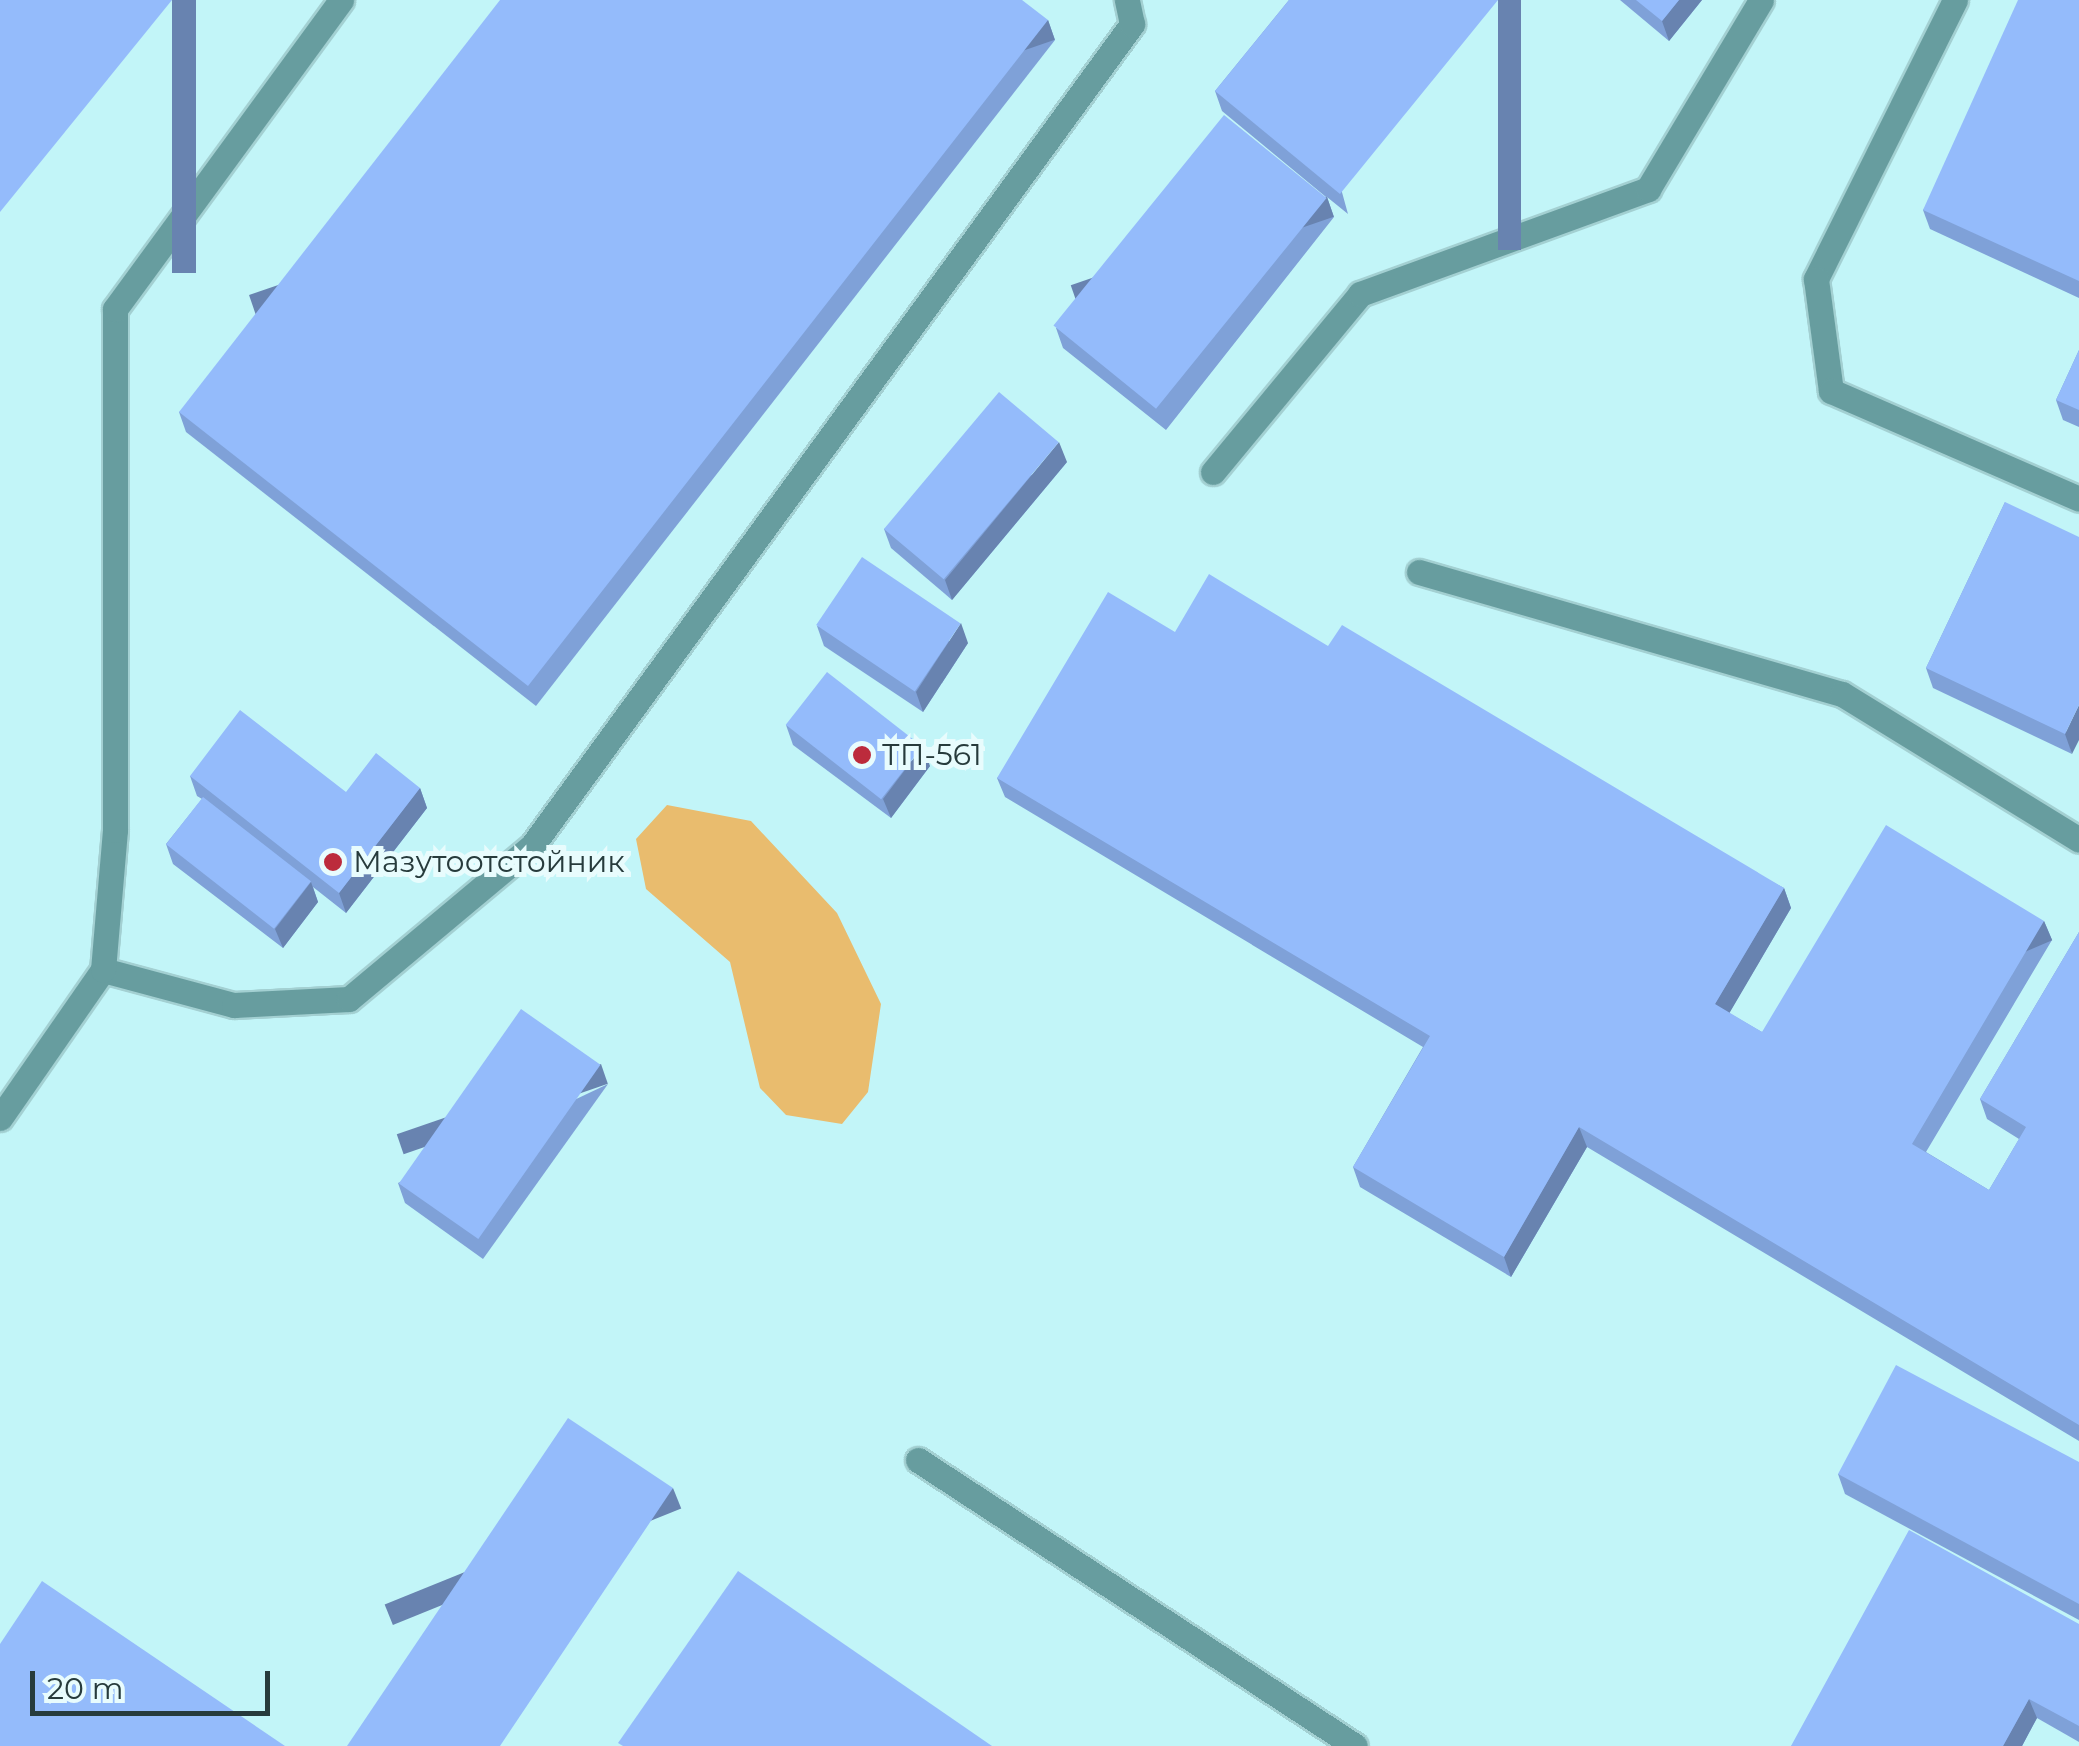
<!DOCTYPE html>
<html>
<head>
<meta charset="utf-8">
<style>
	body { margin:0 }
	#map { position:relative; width:2079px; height:1746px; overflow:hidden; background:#c2f5f8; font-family:Montserrat,sans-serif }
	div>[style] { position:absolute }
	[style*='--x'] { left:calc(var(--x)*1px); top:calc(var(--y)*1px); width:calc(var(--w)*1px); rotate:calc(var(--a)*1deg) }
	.green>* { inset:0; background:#e9bc6e }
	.roads { filter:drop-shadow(2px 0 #a3d0d2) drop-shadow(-2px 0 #a3d0d2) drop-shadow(0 2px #a3d0d2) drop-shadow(0 -2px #a3d0d2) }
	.minor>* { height:25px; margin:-12.5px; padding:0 12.5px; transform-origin:12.5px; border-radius:12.5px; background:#679d9f }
	.wall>* { inset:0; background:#7fa1d8 }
	.shaded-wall>* { inset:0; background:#6883b0; transform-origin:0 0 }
	.building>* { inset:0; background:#94bbfb; transform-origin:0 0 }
	.dots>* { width:28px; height:28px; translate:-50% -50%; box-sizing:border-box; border:5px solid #e8fcfd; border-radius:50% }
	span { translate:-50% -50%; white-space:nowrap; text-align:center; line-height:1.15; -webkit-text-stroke:10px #e8fcfd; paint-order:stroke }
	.poi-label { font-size:30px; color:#273b3c }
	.left { translate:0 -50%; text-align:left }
	.scale { position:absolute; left:30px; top:1671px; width:240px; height:45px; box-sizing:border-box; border:5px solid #273b3c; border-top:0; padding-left:12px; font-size:30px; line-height:35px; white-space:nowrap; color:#273b3c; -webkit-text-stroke:8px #e8fcfd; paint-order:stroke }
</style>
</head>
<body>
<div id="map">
	<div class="green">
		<div style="clip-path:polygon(667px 805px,751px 821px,837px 913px,881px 1004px,868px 1092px,842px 1124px,786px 1115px,760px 1088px,730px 962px,646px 889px,636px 839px)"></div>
	</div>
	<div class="roads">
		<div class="minor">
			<div style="--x:1955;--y:0;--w:312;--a:116.5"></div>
			<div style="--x:1816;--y:279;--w:113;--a:82.4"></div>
			<div style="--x:1831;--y:391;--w:270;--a:23.5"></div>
			<div style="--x:1213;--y:472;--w:231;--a:-50.4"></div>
			<div style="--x:1360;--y:294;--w:307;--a:-20"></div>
			<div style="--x:1648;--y:189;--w:220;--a:-59.1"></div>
			<div style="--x:1419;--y:572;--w:440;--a:16.1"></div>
			<div style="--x:1842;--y:694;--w:278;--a:31.6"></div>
			<div style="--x:103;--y:970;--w:136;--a:15"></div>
			<div style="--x:234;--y:1005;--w:115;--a:-3"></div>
			<div style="--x:349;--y:999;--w:239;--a:-39.9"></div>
			<div style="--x:532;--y:846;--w:1018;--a:-53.87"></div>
			<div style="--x:1132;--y:24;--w:25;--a:-102"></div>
			<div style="--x:0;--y:1118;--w:180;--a:-55.2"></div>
			<div style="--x:103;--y:970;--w:141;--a:-85.1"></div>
			<div style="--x:115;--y:830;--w:521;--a:-90"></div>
			<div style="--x:115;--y:309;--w:383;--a:-53.8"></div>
			<div style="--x:918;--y:1460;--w:522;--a:33.2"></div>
		</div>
	</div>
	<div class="wall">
		<div style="clip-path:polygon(1289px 0,1348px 214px,1327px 197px,1334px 217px,1166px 430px,1063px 348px,1056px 328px,1326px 197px,1222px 111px,1215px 91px)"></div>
		<div style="clip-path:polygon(1620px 0,1702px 0,1669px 41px)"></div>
		<div style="clip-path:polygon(2079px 0,2079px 298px,1930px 229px,1923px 210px)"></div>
		<div style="clip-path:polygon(1048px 20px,1055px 40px,536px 706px,186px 432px,179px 412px)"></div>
		<div style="clip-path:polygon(2079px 350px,2079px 427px,2063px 420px,2056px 400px)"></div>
		<div style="clip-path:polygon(1067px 462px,952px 600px,891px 548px,884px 529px)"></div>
		<div style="clip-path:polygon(2005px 502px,2072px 754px,1933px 688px,1926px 668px)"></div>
		<div style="clip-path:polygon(817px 626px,968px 643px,923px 712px,824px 646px)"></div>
		<div style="clip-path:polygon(1175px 632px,1328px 646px,1784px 888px,1791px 908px,1729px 1013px,1762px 1032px,2044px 921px,2052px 940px,1926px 1152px,1989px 1190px,2019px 1139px,1987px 1119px,1980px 1099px,2079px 932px,2079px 1441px,1587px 1147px,1511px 1277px,1360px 1187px,1353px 1167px,1423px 1047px,1005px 797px,997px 778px)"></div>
		<div style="clip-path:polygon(786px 725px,930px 766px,891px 818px,793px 745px)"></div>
		<div style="clip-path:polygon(190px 776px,346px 792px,420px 788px,427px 808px,346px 913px,313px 887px,318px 902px,283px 948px,173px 864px,166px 844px,202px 799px,197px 796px)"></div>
		<div style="clip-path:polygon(608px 1084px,483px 1259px,405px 1203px,398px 1183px)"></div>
		<div style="clip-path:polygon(2079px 1462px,2079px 1620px,1845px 1494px,1838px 1474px)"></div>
		<div style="clip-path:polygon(2079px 1624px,2079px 1742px,2037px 1718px,2022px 1746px,1791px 1746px)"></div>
	</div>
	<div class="shaded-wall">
		<div style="left:172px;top:0;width:24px;height:273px"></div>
		<div style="left:1498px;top:0;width:23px;height:250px"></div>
		<div style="clip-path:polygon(1679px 0,1702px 0,1669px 41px,1662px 21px)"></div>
		<div style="left:1048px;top:20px;width:21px;height:845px;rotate:71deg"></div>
		<div style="left:1327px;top:197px;width:21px;height:271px;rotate:71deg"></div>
		<div style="clip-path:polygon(1059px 442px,1067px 462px,952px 600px,945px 580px)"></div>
		<div style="clip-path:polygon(961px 623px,968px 643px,923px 712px,916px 692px)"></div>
		<div style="clip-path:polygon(2079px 705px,2079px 740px,2072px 754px,2065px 734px)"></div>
		<div style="clip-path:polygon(923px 746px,930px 766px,891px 818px,883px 799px)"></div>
		<div style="clip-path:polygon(420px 788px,427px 808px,346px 913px,339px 893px)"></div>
		<div style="clip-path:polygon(311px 882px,318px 902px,283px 948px,275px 929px)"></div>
		<div style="clip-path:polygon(1784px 888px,1791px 908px,1723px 1024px,1715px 1004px)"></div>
		<div style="left:2044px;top:921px;width:21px;height:259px;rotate:67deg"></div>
		<div style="left:601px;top:1064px;width:21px;height:216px;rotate:71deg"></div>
		<div style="clip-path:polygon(1579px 1127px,1587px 1147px,1511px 1277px,1504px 1257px)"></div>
		<div style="left:673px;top:1488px;width:22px;height:311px;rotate:68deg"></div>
		<div style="clip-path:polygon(2029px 1699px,2037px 1718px,2022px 1746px,2003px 1746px)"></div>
	</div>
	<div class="building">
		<div style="clip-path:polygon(0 0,172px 0,0 212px)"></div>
		<div style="clip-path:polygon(500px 0,1022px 0,1048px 20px,528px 686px,179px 412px)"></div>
		<div style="clip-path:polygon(1289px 0,1498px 0,1340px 194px,1215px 91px)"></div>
		<div style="clip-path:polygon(1636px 0,1679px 0,1662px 21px)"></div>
		<div style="clip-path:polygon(2018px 0,2079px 0,2079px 281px,1923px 210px)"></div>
		<div style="left:1224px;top:115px;width:132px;height:271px;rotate:39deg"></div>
		<div style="clip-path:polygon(2079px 350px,2079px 410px,2056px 400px)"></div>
		<div style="left:999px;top:392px;width:78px;height:179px;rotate:40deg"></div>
		<div style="clip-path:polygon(2005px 502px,2079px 537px,2079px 705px,2065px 734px,1926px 668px)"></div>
		<div style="left:862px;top:557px;width:119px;height:82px;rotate:34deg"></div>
		<div style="clip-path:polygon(1209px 574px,1328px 646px,1342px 625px,1784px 888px,1715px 1004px,1762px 1032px,1886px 825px,2044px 921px,1912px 1144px,1989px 1190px,2026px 1127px,1980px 1099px,2079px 932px,2079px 1425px,1579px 1127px,1504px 1257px,1353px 1167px,1430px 1036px,997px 778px,1108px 592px,1175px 632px)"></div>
		<div style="left:827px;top:672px;width:121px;height:67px;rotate:38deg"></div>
		<div style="clip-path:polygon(240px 710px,346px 792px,376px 753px,420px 788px,339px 893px,190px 776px)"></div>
		<div style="left:203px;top:797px;width:137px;height:60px;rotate:38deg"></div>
		<div style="left:521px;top:1009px;width:97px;height:213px;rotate:35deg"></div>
		<div style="clip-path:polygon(1896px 1365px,2079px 1462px,2079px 1604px,1838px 1474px)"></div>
		<div style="clip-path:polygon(568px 1418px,673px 1488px,500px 1746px,347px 1746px)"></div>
		<div style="clip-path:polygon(1909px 1530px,2079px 1624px,2079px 1726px,2029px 1699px,2003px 1746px,1791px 1746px)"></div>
		<div style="clip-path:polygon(738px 1571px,992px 1746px,623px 1746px,618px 1743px)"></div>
		<div style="clip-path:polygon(42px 1581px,285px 1746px,0 1746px,0 1644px)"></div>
	</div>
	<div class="dots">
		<div style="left:862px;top:755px;background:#bc2b3c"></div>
		<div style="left:333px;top:862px;background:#bc2b3c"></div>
	</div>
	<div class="poi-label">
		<span class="left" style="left:882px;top:755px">ТП-561</span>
		<span class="left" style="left:353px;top:862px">Мазутоотстойник</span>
	</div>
	<div class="scale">20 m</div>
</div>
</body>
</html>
